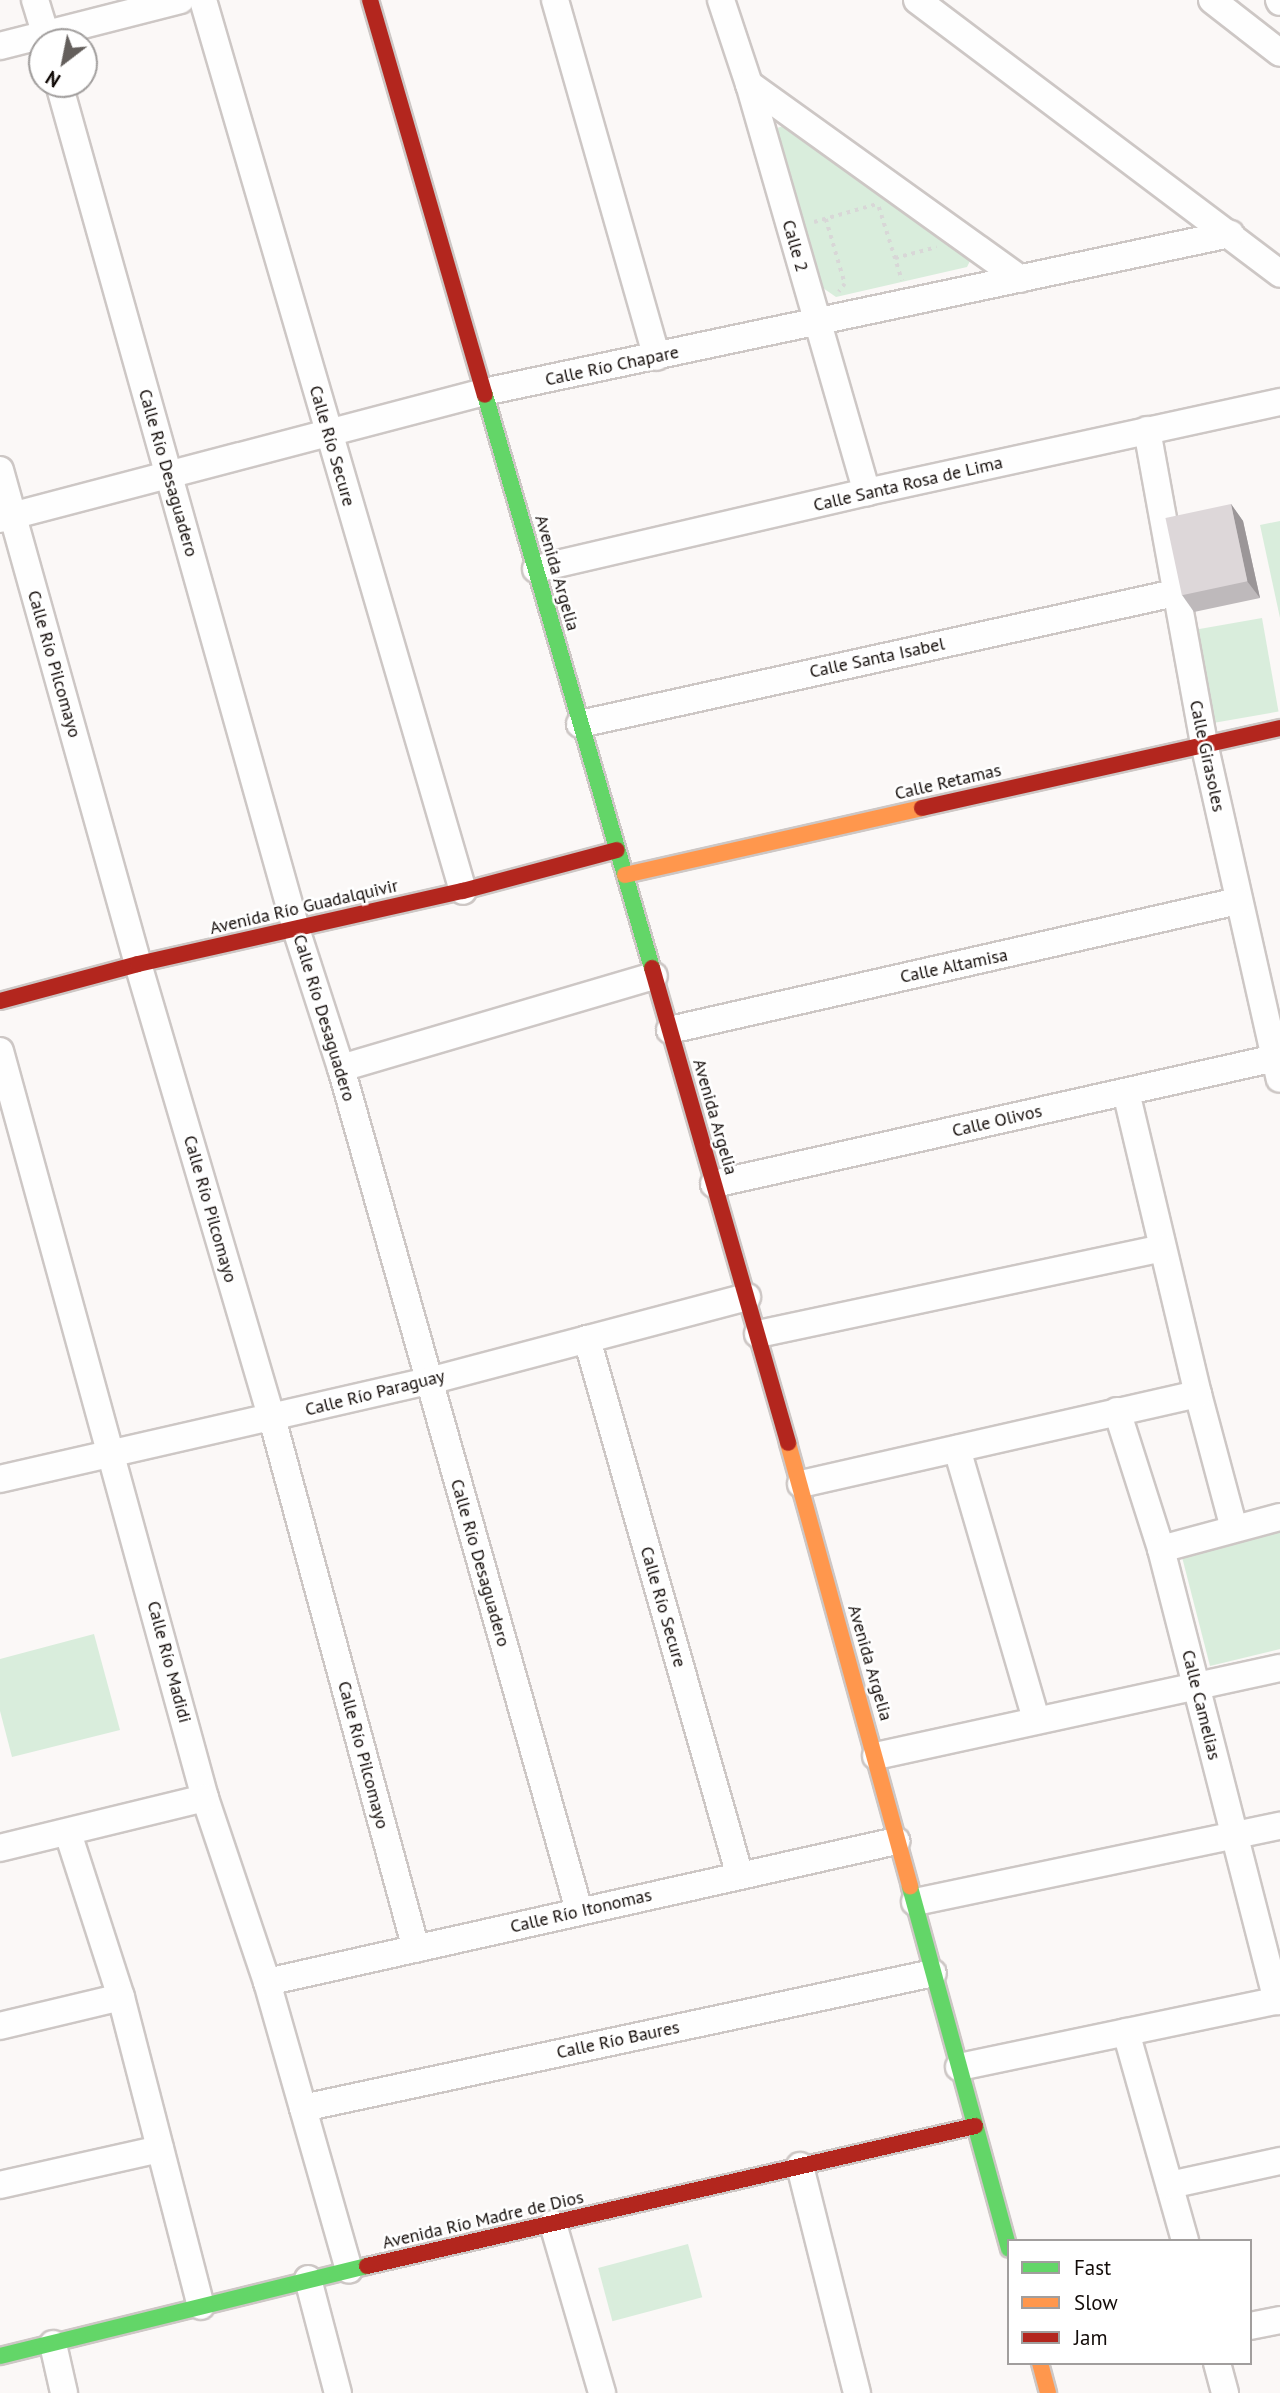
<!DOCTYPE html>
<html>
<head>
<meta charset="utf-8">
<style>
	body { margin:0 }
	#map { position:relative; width:1280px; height:2393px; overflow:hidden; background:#fbf8f7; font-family:"PT Sans",sans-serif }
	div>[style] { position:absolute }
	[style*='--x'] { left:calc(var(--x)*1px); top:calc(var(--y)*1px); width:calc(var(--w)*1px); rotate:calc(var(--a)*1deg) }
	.green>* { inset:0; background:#d9eddc; transform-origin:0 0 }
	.path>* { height:3.5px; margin-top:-1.75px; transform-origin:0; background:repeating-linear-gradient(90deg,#d8d7d7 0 3.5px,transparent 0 8.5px) }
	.roads { filter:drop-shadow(2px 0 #cdc7c5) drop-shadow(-2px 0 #cdc7c5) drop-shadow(0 2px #cdc7c5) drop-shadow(0 -2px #cdc7c5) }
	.street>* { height:26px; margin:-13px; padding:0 13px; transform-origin:13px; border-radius:13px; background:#fefefe }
	.fast>* { height:16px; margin:-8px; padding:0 8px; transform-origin:8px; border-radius:8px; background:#63d668 }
	.slow>* { height:16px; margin:-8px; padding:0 8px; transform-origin:8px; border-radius:8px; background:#ff974d }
	.jam>* { height:16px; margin:-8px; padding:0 8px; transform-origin:8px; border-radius:8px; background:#b3261e }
	.wall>* { inset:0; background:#beb9bb }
	.shaded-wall>* { inset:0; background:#9b9698 }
	.building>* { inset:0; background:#ddd7d9; transform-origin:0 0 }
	span { translate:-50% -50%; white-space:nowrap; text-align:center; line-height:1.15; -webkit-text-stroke:5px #fff; paint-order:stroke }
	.street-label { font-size:18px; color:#130c09 }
	.legend { position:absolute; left:1007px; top:2239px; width:245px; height:126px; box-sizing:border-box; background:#fff; border:2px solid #a19e9d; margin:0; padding:9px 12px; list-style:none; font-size:21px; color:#130c09 }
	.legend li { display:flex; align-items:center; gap:14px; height:35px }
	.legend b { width:35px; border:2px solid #a19e9d }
	.north { position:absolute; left:28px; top:28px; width:70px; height:70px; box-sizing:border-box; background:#fff; border:2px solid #a19e9d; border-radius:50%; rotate:212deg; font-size:19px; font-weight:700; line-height:28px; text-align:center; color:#130c09 }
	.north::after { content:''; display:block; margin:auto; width:24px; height:32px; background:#645f5c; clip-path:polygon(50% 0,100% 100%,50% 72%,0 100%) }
</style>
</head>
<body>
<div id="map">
	<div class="green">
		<div style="clip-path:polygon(793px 123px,971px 259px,967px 267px,836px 297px,823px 288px,777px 128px)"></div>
		<div style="clip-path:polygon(1280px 521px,1280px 618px,1260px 525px)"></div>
		<div style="left:1262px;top:618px;width:95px;height:65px;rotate:80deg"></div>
		<div style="clip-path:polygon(1280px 1532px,1280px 1649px,1210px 1666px,1182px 1557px)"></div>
		<div style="clip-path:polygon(94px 1634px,120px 1730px,12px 1757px,0 1711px,0 1659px)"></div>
		<div style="left:688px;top:2244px;width:55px;height:93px;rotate:75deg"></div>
	</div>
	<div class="path">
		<div style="--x:879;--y:207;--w:77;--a:72.5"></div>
		<div style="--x:826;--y:219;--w:68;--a:73.7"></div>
		<div style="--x:845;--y:284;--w:10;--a:127"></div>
		<div style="--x:814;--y:222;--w:66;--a:-15.9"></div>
		<div style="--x:895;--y:258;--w:43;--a:-14.7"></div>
	</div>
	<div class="roads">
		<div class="street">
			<div style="--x:35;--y:0;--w:44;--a:72.8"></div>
			<div style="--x:203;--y:0;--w:928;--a:73.73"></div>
			<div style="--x:555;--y:0;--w:371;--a:74.1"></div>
			<div style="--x:721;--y:0;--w:89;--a:71.6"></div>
			<div style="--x:749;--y:84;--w:425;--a:73.9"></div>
			<div style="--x:917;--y:0;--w:455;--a:37"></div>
			<div style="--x:1212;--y:0;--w:86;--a:37.9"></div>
			<div style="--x:1279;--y:0;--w:2;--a:63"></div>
			<div style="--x:0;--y:46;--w:186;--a:-14.3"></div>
			<div style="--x:59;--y:84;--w:878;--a:74.33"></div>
			<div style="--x:296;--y:929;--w:146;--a:72.1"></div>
			<div style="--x:341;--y:1068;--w:875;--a:74.22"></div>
			<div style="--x:749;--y:84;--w:334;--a:35.7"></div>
			<div style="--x:1147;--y:430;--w:318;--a:79.7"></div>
			<div style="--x:1204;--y:743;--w:344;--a:77.3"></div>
			<div style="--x:0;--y:470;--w:513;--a:74.39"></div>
			<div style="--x:138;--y:964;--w:473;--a:73.6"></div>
			<div style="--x:272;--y:1418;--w:550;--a:74.83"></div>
			<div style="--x:0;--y:519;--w:500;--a:-14.7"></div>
			<div style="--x:484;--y:392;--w:763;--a:-11.96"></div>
			<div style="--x:536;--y:569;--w:340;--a:-13.1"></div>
			<div style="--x:867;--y:492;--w:423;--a:-12.3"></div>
			<div style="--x:580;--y:724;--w:609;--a:-12.42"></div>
			<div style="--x:670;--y:1030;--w:582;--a:-12.8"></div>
			<div style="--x:0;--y:1051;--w:775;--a:74.65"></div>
			<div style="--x:205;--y:1798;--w:194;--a:71.4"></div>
			<div style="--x:267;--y:1982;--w:299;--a:74.1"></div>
			<div style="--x:341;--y:1068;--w:326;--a:-16.4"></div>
			<div style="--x:1126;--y:1092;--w:310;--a:76.6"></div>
			<div style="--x:1198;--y:1394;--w:139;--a:75"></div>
			<div style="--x:714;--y:1184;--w:580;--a:-12.65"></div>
			<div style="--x:758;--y:1334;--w:413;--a:-12"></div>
			<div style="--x:587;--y:1339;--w:558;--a:74.1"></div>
			<div style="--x:1117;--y:1411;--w:145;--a:72.3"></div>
			<div style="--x:1161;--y:1549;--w:467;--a:75.6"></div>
			<div style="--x:957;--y:1449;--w:281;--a:73.7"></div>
			<div style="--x:0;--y:1479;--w:440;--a:-12.9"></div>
			<div style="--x:429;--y:1381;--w:329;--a:-14.8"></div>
			<div style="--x:801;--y:1484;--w:407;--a:-12.8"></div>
			<div style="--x:1161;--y:1549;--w:123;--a:-15.1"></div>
			<div style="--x:876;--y:1756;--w:413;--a:-12.3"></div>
			<div style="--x:68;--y:1833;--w:172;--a:72.1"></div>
			<div style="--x:121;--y:1997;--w:319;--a:75.5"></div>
			<div style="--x:0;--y:1848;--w:211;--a:-13.7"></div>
			<div style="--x:915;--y:1902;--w:373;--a:-11.8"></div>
			<div style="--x:267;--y:1982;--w:645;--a:-12.63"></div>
			<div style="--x:0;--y:2026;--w:124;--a:-13.5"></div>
			<div style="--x:1126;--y:2032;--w:217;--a:74.2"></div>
			<div style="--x:959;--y:2067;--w:328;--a:-11.8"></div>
			<div style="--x:303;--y:2108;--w:644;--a:-12.09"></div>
			<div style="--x:800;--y:2166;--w:234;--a:75.9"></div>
			<div style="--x:0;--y:2185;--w:164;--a:-12.7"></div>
			<div style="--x:1170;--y:2185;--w:113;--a:-12.3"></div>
			<div style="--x:553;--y:2224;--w:176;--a:73.8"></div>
			<div style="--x:308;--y:2279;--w:118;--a:75.3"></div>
			<div style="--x:1250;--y:2326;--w:31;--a:-11"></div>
			<div style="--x:53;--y:2344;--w:50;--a:77.3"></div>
			<div style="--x:1217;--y:2363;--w:31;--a:75"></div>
		</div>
		<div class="fast">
			<div style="--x:485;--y:395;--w:597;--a:73.75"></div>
			<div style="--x:910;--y:1887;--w:375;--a:74.7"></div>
			<div style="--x:0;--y:2356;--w:378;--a:-13.8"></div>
		</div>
		<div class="slow">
			<div style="--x:625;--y:875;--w:304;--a:-12.7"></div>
			<div style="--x:788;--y:1443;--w:460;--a:74.6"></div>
			<div style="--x:1040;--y:2363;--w:31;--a:75"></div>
		</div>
		<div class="jam">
			<div style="--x:370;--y:0;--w:411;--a:73.8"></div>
			<div style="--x:922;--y:808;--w:367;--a:-12.6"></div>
			<div style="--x:652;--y:968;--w:494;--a:74"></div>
			<div style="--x:0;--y:1001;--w:143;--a:-15"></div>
			<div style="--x:138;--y:964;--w:333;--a:-12.7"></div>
			<div style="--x:463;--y:891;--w:159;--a:-14.9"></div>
			<div style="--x:367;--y:2266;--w:624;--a:-12.97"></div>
		</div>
	</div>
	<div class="wall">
		<div style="clip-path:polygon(1231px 504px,1243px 521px,1260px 598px,1194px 612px,1182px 595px)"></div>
	</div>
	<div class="shaded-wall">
		<div style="clip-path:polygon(1231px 504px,1243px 521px,1260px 598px,1247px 581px)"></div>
	</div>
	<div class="building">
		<div style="left:1231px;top:504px;width:79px;height:67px;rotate:78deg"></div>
	</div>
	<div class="street-label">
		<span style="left:795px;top:246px;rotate:74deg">Calle 2</span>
		<span style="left:612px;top:366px;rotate:-12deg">Calle Río Chapare</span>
		<span style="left:332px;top:446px;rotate:74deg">Calle Río Secure</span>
		<span style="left:168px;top:473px;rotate:74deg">Calle Río Desaguadero</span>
		<span style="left:908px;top:484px;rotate:-13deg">Calle Santa Rosa de Lima</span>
		<span style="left:557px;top:573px;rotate:74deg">Avenida Argelia</span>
		<span style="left:877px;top:658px;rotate:-12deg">Calle Santa Isabel</span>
		<span style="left:54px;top:664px;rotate:74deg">Calle Río Pilcomayo</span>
		<span style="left:1207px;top:756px;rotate:78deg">Calle Girasoles</span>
		<span style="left:948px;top:782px;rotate:-13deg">Calle Retamas</span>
		<span style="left:304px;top:907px;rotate:-13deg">Avenida Río Guadalquivir</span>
		<span style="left:954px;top:966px;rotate:-12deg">Calle Altamisa</span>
		<span style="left:324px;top:1018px;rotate:73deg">Calle Río Desaguadero</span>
		<span style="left:715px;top:1117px;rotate:74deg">Avenida Argelia</span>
		<span style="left:997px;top:1121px;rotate:-13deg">Calle Olivos</span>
		<span style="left:210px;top:1209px;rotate:74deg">Calle Río Pilcomayo</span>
		<span style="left:375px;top:1393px;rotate:-14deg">Calle Río Paraguay</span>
		<span style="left:480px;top:1563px;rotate:74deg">Calle Río Desaguadero</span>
		<span style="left:663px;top:1607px;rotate:74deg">Calle Río Secure</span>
		<span style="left:169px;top:1662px;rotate:75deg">Calle Río Madidi</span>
		<span style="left:870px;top:1663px;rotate:74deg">Avenida Argelia</span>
		<span style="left:1201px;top:1705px;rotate:76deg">Calle Camelias</span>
		<span style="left:363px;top:1755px;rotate:75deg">Calle Río Pilcomayo</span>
		<span style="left:581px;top:1911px;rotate:-13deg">Calle Río Itonomas</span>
		<span style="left:618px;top:2040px;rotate:-12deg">Calle Río Baures</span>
		<span style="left:483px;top:2220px;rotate:-13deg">Avenida Río Madre de Dios</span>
	</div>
	<ul class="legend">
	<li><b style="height:9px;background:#63d668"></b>Fast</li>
	<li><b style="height:9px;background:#ff974d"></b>Slow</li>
	<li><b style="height:9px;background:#b3261e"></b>Jam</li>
	</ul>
	<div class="north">N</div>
</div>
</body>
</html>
